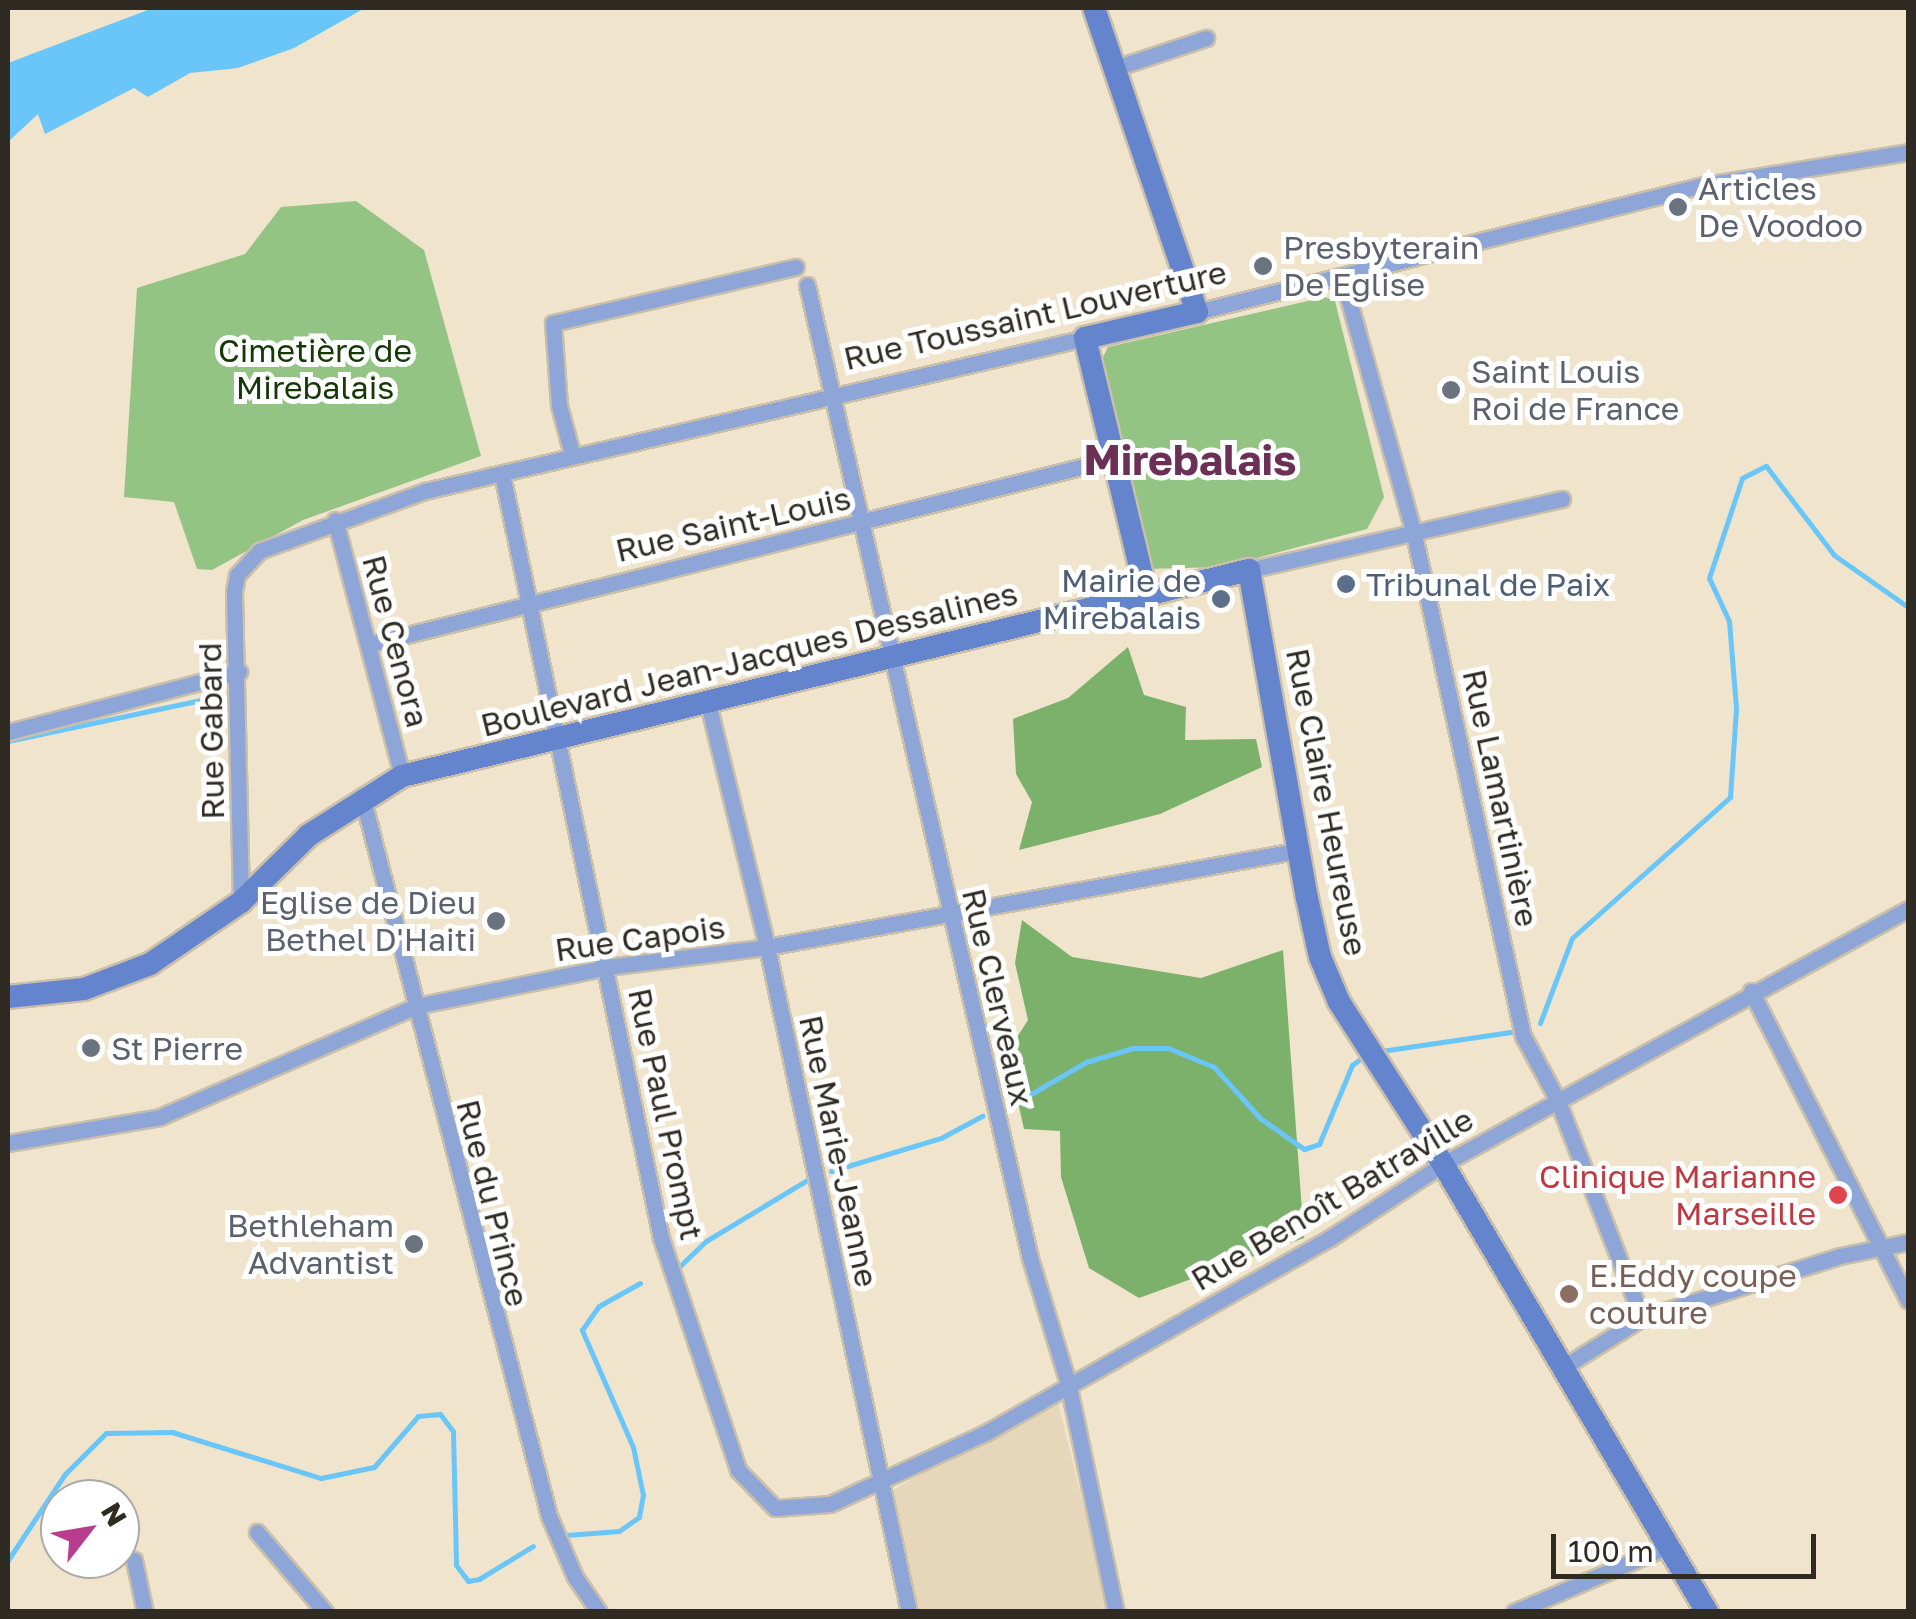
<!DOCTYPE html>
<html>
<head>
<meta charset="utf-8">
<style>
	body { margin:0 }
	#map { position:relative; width:1916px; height:1619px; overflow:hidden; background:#f0e4cd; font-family:"Golos Text",sans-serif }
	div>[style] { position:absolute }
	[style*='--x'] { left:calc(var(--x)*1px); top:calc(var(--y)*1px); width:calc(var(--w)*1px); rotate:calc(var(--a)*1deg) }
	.built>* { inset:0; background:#e7d7ba }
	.green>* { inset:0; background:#93c484 }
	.forest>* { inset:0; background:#7bb16b }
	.water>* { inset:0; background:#6ac6f8 }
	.stream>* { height:5px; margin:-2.5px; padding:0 2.5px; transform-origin:2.5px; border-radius:2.5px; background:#6ac6f8 }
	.roads { filter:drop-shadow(2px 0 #c9bfab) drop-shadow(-2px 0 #c9bfab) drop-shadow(0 2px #c9bfab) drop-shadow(0 -2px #c9bfab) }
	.street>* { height:15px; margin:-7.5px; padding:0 7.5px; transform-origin:7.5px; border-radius:7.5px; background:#8ea5d7 }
	.secondary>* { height:22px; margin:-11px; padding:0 11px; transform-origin:11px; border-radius:11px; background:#6584ce }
	.dots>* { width:28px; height:28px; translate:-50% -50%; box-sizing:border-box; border:5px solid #fff; border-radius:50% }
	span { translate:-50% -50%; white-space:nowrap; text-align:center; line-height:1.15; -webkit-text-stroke:10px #fff; paint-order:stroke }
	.worship-label { font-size:32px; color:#5b616d }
	.left { translate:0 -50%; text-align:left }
	.right { translate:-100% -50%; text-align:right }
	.street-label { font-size:32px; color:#2f2b22 }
	.park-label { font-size:32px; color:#143806 }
	.service-label { font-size:32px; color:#4e5e75 }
	.health-label { font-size:32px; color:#be3a42 }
	.education-label { font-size:32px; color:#785e54 }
	.district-label { font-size:42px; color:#6c2f56; font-weight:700 }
	.frame { position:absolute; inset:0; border:10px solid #2f2b22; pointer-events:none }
	.north { position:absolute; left:40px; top:1479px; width:100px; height:100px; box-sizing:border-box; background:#fff; border:2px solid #acaaa7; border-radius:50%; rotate:59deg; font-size:28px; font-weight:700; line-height:40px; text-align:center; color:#2f2b22 }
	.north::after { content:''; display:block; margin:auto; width:35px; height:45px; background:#b83d8e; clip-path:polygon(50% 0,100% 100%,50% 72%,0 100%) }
	.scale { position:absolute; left:1551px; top:1534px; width:265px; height:45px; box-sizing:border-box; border:5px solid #2f2b22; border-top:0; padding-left:12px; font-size:30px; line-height:35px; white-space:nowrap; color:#2f2b22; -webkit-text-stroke:8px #fff; paint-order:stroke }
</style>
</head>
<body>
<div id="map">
	<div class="built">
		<div style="clip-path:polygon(1056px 1396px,1110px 1611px,918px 1611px,893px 1490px)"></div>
	</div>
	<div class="green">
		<div style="clip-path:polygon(356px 201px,424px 250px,481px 456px,303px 520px,212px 570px,197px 569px,174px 502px,124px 497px,137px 288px,245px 254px,281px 207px)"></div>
		<div style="clip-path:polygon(1325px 297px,1335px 301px,1384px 497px,1367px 529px,1222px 567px,1146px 569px,1096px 371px,1108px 347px)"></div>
	</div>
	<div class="forest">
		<div style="clip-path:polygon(1128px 647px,1144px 695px,1186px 707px,1185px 740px,1256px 739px,1262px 767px,1160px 814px,1019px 850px,1032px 802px,1016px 774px,1013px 719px,1068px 698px)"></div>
		<div style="clip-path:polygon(1022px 920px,1072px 957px,1201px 978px,1283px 950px,1304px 1238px,1139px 1298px,1089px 1268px,1061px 1177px,1060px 1131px,1024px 1129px,1007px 1053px,1028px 1020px,1015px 963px)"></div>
	</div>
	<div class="water">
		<div style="clip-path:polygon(153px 8px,365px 8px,294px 48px,238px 68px,190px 73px,148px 97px,134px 88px,45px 134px,38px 114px,8px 142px,8px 63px)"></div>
	</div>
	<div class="stream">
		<div style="--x:8;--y:741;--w:208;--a:-12"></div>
		<div style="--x:1540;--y:1023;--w:91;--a:-69.4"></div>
		<div style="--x:1572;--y:938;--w:212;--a:-41.7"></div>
		<div style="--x:1730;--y:797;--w:89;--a:-86.1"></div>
		<div style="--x:1736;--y:708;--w:87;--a:-94.6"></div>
		<div style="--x:1729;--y:621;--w:47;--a:-114.9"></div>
		<div style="--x:1709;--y:578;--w:105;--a:-71.7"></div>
		<div style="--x:1742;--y:478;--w:27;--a:-27"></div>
		<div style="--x:1766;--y:466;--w:112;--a:52.6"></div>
		<div style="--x:1834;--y:555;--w:90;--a:35.1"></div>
		<div style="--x:1381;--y:1051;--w:131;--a:-8.3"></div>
		<div style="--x:1024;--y:1098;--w:72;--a:-30.1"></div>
		<div style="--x:1086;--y:1062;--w:49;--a:-16.6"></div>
		<div style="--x:1133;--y:1048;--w:35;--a:0"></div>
		<div style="--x:1168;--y:1048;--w:50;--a:22.4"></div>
		<div style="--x:1214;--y:1067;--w:69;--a:48"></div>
		<div style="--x:1260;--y:1118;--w:54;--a:35.2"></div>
		<div style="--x:1304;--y:1149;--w:16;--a:-18"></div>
		<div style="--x:1319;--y:1144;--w:86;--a:-67.3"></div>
		<div style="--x:1352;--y:1065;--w:17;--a:-36"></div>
		<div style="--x:831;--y:1171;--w:115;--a:-16.7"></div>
		<div style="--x:941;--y:1138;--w:47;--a:-28.2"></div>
		<div style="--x:681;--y:1265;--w:35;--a:-44"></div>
		<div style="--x:706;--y:1241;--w:118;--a:-31.1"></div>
		<div style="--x:566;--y:1535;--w:53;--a:-4.3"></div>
		<div style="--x:619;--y:1531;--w:24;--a:-35"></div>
		<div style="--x:639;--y:1517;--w:22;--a:-80"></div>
		<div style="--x:643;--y:1495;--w:49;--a:-101.8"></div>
		<div style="--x:633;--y:1447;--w:128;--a:-113.6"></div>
		<div style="--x:582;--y:1330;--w:29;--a:-55"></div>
		<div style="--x:599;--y:1306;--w:47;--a:-29.3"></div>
		<div style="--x:8;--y:1560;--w:103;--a:-56.5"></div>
		<div style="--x:65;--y:1474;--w:58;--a:-45"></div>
		<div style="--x:106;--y:1433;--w:66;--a:-0.9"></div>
		<div style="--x:172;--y:1432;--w:156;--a:17.2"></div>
		<div style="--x:321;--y:1478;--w:54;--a:-11.7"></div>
		<div style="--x:374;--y:1467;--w:67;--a:-49.2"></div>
		<div style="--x:418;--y:1416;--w:22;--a:-5"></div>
		<div style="--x:440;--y:1414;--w:21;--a:53"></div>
		<div style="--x:453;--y:1431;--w:134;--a:88.7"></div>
		<div style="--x:456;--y:1565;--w:20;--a:53"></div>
		<div style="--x:468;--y:1581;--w:11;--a:-10"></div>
		<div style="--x:479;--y:1579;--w:63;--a:-31.4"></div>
	</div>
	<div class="roads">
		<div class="street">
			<div style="--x:1115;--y:68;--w:96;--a:-18.2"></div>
			<div style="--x:1342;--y:276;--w:264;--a:74.4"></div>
			<div style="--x:1413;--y:530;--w:518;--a:77.74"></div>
			<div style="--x:1523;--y:1036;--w:72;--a:61.6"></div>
			<div style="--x:1557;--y:1099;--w:235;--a:68.8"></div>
			<div style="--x:807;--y:285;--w:998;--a:77.09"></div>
			<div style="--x:1030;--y:1258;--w:131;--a:73.1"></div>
			<div style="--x:1068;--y:1383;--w:234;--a:78.2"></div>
			<div style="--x:1197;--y:312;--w:518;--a:-14.09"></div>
			<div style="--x:1699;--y:186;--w:212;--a:-9.2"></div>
			<div style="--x:572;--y:454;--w:51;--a:-104.9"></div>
			<div style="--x:559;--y:405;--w:82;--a:-94.2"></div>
			<div style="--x:553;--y:323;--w:249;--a:-13"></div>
			<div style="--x:502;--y:474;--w:780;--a:78.24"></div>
			<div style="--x:661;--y:1238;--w:244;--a:71.6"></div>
			<div style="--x:738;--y:1470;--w:53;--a:45.8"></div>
			<div style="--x:775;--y:1508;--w:55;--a:-4.2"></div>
			<div style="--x:830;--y:1504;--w:173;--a:-24.6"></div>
			<div style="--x:987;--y:1432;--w:394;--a:-29.5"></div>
			<div style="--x:1330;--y:1238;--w:135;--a:-33.2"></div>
			<div style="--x:1443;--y:1164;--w:530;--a:-28.74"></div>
			<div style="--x:335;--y:520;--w:265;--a:75.3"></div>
			<div style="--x:1249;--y:570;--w:321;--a:-12.8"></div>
			<div style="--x:370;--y:644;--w:762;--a:-13.98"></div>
			<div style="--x:708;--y:703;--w:251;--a:76.4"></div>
			<div style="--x:767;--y:947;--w:680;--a:77.95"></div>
			<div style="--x:8;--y:732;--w:239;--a:-14.6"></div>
			<div style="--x:362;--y:796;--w:744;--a:75.44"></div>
			<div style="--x:549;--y:1516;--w:66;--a:66.9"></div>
			<div style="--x:575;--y:1577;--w:42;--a:55.6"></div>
			<div style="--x:241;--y:902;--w:310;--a:-91.3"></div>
			<div style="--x:234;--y:592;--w:17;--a:-80"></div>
			<div style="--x:237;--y:575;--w:33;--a:-47"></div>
			<div style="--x:259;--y:551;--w:177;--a:-19.9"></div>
			<div style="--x:425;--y:491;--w:678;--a:-13.05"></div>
			<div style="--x:1751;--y:991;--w:347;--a:63.1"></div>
			<div style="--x:8;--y:1143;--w:154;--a:-9.7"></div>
			<div style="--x:160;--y:1117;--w:279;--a:-23.4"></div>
			<div style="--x:416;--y:1006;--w:195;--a:-11.5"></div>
			<div style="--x:607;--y:967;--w:161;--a:-7.1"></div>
			<div style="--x:767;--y:947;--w:542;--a:-10.31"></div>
			<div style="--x:1562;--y:1368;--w:94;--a:-32"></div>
			<div style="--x:1642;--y:1318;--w:207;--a:-17.4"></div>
			<div style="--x:1840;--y:1256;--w:69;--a:-11.6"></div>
			<div style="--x:257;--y:1532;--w:105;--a:49.6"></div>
			<div style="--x:134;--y:1560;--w:53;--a:78.1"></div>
			<div style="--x:1514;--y:1612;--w:168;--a:-23.1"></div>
		</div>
		<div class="secondary">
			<div style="--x:1094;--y:8;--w:321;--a:71.3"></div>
			<div style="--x:1197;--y:312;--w:115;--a:166.9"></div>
			<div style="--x:1085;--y:338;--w:262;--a:76.5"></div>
			<div style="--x:8;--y:997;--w:76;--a:-6"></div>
			<div style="--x:84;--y:989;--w:71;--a:-20.7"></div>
			<div style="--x:150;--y:964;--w:110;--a:-34.3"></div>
			<div style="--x:241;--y:902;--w:95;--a:-44.6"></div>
			<div style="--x:309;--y:835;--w:110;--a:-32.4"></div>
			<div style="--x:402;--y:776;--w:872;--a:-13.67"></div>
			<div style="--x:1249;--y:570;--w:333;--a:80"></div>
			<div style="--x:1307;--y:898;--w:60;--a:77.6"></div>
			<div style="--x:1320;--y:957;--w:49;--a:67.1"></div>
			<div style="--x:1339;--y:1002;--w:193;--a:57.3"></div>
			<div style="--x:1443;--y:1164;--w:520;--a:59.49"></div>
		</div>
	</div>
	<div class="dots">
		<div style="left:1678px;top:207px;background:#6b7280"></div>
		<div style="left:1263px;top:266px;background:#6b7280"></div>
		<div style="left:1451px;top:390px;background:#6b7280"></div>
		<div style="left:1346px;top:584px;background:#5c6f8a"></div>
		<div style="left:1221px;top:599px;background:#5c6f8a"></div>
		<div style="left:496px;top:921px;background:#6b7280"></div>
		<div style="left:91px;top:1048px;background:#6b7280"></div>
		<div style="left:1838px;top:1195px;background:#e0444e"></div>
		<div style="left:414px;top:1244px;background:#6b7280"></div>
		<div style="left:1569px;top:1294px;background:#8d6e63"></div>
	</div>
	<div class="worship-label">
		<span class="left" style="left:1698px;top:207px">Articles<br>De Voodoo</span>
		<span class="left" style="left:1283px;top:266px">Presbyterain<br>De Eglise</span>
		<span class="left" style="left:1471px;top:390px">Saint Louis<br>Roi de France</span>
		<span class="right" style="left:476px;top:921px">Eglise de Dieu<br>Bethel D'Haiti</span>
		<span class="left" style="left:111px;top:1048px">St Pierre</span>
		<span class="right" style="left:394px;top:1244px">Bethleham<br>Advantist</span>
	</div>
	<div class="street-label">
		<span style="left:1035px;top:315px;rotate:-13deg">Rue Toussaint Louverture</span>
		<span style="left:733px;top:524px;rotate:-13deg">Rue Saint-Louis</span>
		<span style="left:396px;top:641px;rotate:75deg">Rue Cenora</span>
		<span style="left:749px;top:659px;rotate:-14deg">Boulevard Jean-Jacques Dessalines</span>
		<span style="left:211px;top:731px;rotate:-91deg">Rue Gabard</span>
		<span style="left:1501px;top:798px;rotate:78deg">Rue Lamartinière</span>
		<span style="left:1327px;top:802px;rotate:79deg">Rue Claire Heureuse</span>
		<span style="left:640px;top:938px;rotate:-8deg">Rue Capois</span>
		<span style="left:998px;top:997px;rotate:77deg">Rue Clerveaux</span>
		<span style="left:666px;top:1114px;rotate:78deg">Rue Paul Prompt</span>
		<span style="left:839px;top:1151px;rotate:78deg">Rue Marie-Jeanne</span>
		<span style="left:1332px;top:1199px;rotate:-31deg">Rue Benoît Batraville</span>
		<span style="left:493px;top:1203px;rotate:76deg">Rue du Prince</span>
	</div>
	<div class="park-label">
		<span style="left:315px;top:369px">Cimetière de<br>Mirebalais</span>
	</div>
	<div class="service-label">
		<span class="right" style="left:1201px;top:599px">Mairie de<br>Mirebalais</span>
		<span class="left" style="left:1366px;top:584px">Tribunal de Paix</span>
	</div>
	<div class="health-label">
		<span class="right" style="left:1816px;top:1195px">Clinique Marianne<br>Marseille</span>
	</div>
	<div class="education-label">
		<span class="left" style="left:1589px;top:1294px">E.Eddy coupe<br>couture</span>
	</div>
	<div class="district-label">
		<span style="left:1190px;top:459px">Mirebalais</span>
	</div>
	<div class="frame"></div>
	<div class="north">N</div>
	<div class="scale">100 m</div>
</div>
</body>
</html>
